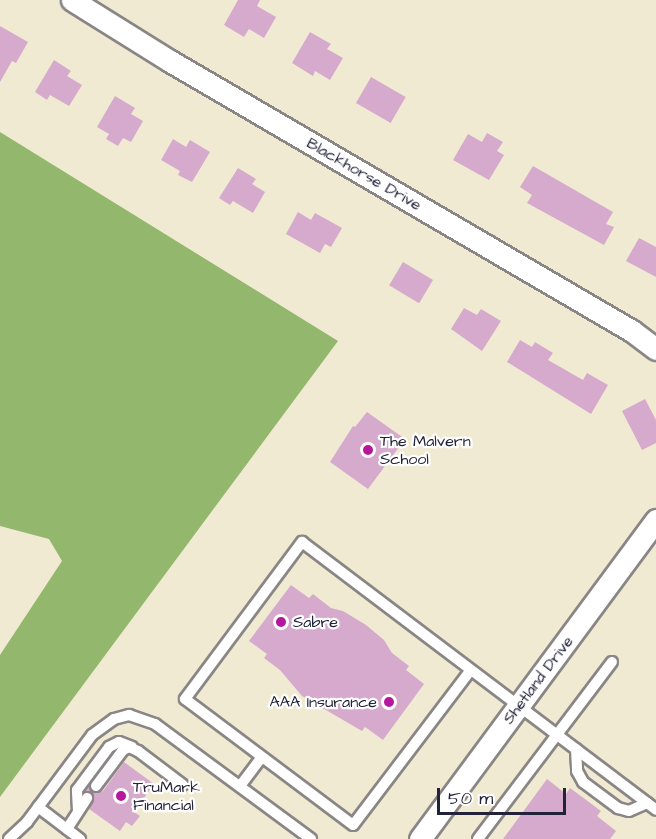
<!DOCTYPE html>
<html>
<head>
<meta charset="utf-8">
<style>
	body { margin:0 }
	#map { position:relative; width:656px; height:839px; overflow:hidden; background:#f1ead2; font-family:"Architects Daughter",sans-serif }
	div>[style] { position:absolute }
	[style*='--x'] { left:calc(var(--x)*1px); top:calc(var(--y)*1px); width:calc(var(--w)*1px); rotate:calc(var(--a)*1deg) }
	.forest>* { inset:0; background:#93b76c }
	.building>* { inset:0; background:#d5aacc; transform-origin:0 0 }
	.roads { filter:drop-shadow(2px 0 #8a8686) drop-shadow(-2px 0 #8a8686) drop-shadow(0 2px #8a8686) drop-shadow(0 -2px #8a8686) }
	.lane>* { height:10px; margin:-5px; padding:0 5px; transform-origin:5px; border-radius:5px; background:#fff }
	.street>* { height:21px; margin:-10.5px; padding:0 10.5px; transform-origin:10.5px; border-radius:10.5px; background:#fff }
	.dots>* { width:16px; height:16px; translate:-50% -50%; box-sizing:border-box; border:3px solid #fff; border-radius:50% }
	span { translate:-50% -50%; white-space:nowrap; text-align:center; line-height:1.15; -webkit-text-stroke:4.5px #fff; paint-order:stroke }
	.street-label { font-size:16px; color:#22223b }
	.poi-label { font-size:16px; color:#22223b }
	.left { translate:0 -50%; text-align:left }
	.right { translate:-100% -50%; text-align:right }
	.scale { position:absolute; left:437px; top:788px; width:129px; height:27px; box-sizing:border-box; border:3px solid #22223b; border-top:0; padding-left:8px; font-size:18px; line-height:21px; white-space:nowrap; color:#22223b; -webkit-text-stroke:4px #fff; paint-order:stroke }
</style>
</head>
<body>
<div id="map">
	<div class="forest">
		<div style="clip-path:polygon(0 132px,338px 341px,0 797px,0 655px,62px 561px,49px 539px,0 526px)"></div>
	</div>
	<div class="building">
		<div style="clip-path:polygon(238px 0,260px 0,257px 6px,276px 17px,264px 38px,249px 29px,244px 37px,224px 25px)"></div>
		<div style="clip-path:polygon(0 26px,28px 42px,16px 63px,12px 61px,0 82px)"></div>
		<div style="clip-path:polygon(310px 32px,331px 44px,327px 49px,343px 58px,330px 80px,315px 71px,313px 76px,292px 63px)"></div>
		<div style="clip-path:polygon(54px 60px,71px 71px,67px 76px,82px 85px,69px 106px,50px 95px,47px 100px,35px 92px)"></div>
		<div style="left:371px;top:77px;width:40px;height:30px;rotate:30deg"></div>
		<div style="clip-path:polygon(115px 96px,135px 108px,131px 114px,143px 121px,131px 142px,123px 138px,118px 146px,106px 139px,109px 134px,97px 127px)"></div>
		<div style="clip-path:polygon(487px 133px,503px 142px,497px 151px,504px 155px,489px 180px,453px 160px,468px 134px,482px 142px)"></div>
		<div style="clip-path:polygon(173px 139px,186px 147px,190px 140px,210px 152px,192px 182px,178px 175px,180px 171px,161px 160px)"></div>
		<div style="clip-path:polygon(533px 166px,613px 212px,606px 224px,614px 227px,604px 245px,527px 203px,532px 195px,520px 187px)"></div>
		<div style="clip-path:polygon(238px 168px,256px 179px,252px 184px,265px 192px,253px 213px,233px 201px,230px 205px,219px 198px)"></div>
		<div style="clip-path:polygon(298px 212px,311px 220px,315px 213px,342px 228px,331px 247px,325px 244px,320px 253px,286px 234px)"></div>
		<div style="clip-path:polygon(639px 238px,656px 247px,656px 277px,626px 261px)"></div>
		<div style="left:403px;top:262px;width:35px;height:27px;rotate:31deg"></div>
		<div style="clip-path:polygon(464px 308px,477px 315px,481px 309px,501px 321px,482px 351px,451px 329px)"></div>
		<div style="clip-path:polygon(520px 340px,532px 347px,535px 342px,553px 353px,548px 360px,583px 380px,587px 373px,608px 385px,591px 414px,507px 362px)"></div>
		<div style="clip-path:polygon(645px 399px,656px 420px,656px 443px,642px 450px,622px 411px)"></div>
		<div style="clip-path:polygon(367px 412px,405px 439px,368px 489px,330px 462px,353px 426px,355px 427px)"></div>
		<div style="clip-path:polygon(291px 585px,309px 598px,313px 594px,331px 608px,343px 611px,366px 625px,384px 640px,392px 653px,409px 666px,406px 670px,424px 684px,383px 740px,365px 727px,362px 731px,302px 696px,280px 670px,264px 658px,267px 654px,249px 641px)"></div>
		<div style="clip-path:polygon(124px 762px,154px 784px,134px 812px,140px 816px,132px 826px,126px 822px,120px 831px,89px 809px,94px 798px,92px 792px,86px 791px,89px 787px,95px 793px,103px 791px)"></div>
		<div style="clip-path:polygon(547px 779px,566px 794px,570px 788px,601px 811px,597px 816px,616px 831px,610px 839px,503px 839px)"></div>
	</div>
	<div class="roads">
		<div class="lane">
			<div style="--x:470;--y:671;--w:193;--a:127.2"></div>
			<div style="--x:353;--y:825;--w:210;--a:-143.1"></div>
			<div style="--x:185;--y:699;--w:196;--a:-53.3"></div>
			<div style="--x:302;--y:542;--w:444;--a:37.1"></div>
			<div style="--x:576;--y:749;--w:22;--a:87"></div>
			<div style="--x:577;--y:771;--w:13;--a:61"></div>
			<div style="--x:583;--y:782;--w:44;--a:36.6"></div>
			<div style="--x:618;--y:808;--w:11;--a:15"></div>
			<div style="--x:629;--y:811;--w:20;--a:-24"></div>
			<div style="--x:96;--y:786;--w:45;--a:-53.1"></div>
			<div style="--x:123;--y:750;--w:7;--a:-27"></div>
			<div style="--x:129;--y:747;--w:10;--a:24"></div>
			<div style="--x:138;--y:751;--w:56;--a:37.1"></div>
			<div style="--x:240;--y:786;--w:36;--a:-53"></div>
			<div style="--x:38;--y:807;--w:53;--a:37.3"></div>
			<div style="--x:78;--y:811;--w:21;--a:-93"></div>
			<div style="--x:77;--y:790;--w:54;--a:-53.3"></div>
			<div style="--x:109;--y:747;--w:11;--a:-27"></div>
			<div style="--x:119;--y:742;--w:14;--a:21"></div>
			<div style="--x:67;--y:829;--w:37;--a:-57"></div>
			<div style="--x:9;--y:839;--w:25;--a:-43"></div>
			<div style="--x:27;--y:822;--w:109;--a:-53.2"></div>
			<div style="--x:92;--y:735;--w:27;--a:-36"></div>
			<div style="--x:114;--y:719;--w:16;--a:-15"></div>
			<div style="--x:129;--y:715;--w:28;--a:19"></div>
			<div style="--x:155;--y:724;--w:194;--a:36.4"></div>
			<div style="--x:478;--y:839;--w:222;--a:-52.9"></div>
		</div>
		<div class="street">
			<div style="--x:72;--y:0;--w:115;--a:31.9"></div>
			<div style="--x:170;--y:61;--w:535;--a:30.3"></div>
			<div style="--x:632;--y:331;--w:30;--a:37"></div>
			<div style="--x:420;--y:839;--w:397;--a:-53.5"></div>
		</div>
	</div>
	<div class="dots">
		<div style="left:368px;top:450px;background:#b5179e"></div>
		<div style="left:281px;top:622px;background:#b5179e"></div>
		<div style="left:389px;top:702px;background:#b5179e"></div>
		<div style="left:121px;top:796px;background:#b5179e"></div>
	</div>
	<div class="street-label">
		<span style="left:364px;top:174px;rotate:30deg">Blackhorse Drive</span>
		<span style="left:538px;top:680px;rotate:-53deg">Shetland Drive</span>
	</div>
	<div class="poi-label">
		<span class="left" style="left:380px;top:450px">The Malvern<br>School</span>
		<span class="left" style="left:293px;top:622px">Sabre</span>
		<span class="right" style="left:377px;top:702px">AAA Insurance</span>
		<span class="left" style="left:133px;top:796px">TruMark<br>Financial</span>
	</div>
	<div class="scale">50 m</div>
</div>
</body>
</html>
